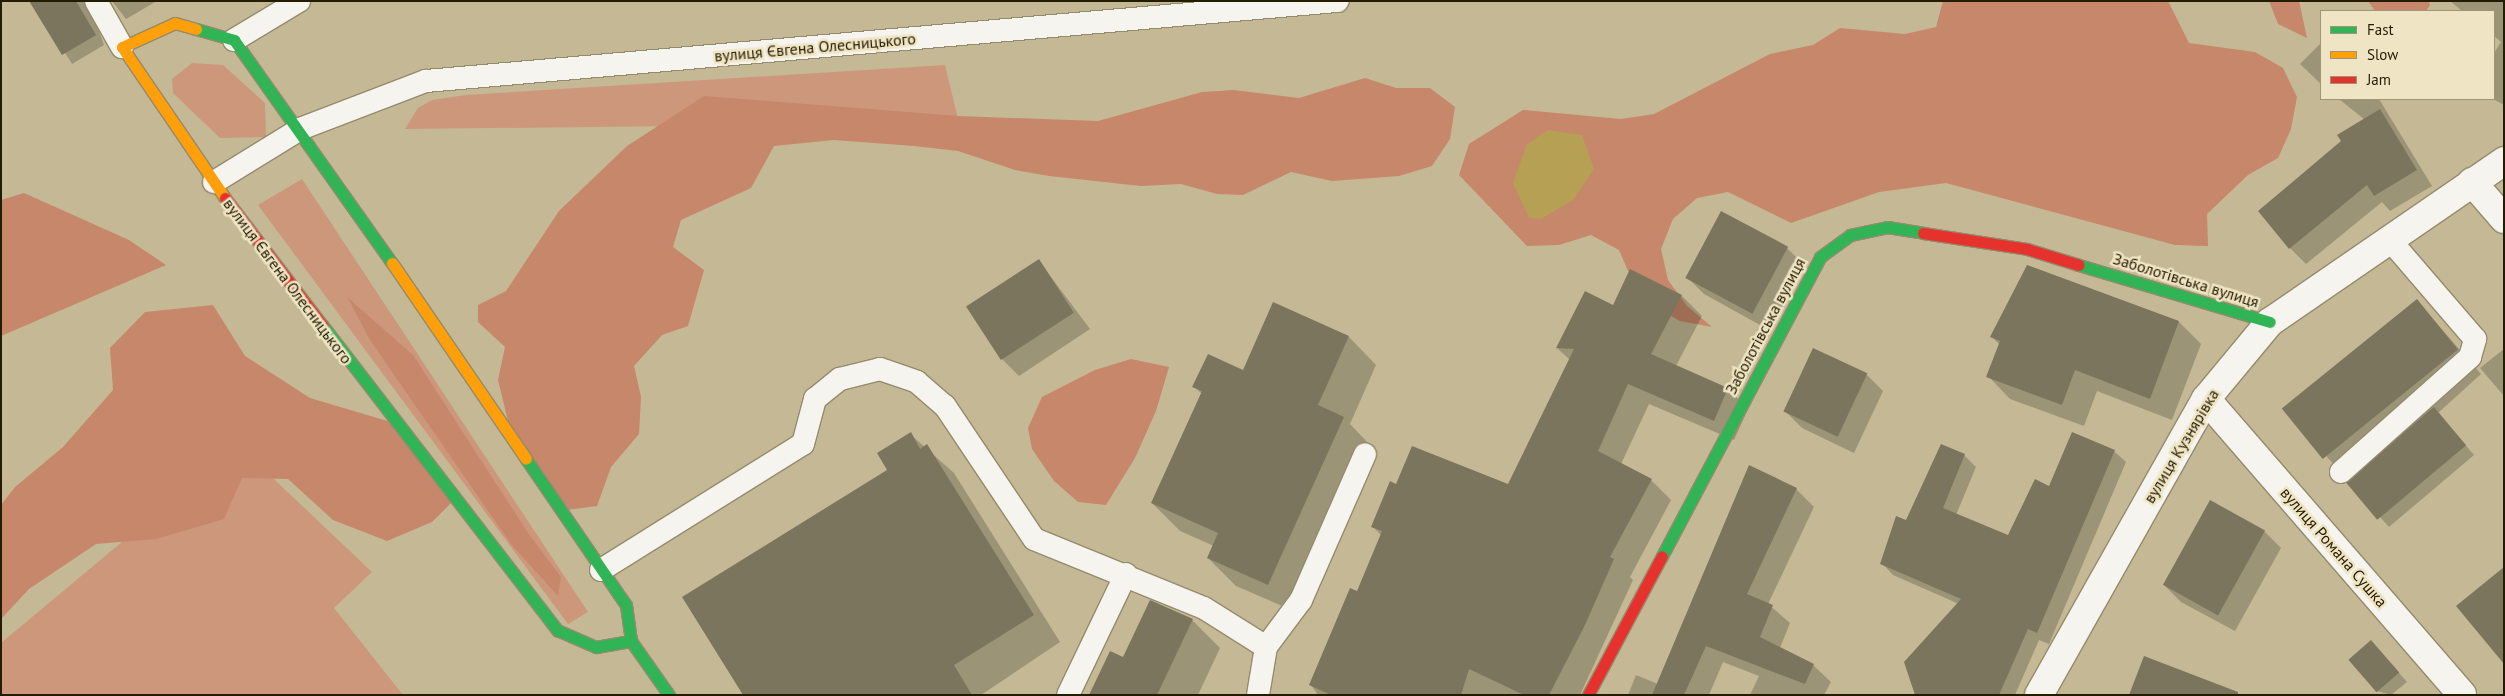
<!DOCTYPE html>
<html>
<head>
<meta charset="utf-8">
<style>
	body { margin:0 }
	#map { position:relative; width:2505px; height:696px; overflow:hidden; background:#c4b994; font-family:"PT Sans",sans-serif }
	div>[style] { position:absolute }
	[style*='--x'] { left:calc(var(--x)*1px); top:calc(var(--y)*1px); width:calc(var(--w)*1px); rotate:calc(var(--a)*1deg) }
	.green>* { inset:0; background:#cd977b }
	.forest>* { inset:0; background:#c7876a }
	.water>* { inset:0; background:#b5a054 }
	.shadow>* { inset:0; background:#0003 }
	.building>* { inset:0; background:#7c755d; transform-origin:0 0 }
	.roads { filter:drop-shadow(1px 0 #948b6d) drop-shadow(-1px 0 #948b6d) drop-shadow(0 1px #948b6d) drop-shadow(0 -1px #948b6d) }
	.lane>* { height:22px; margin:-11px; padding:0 11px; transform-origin:11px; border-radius:11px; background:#f6f4ef }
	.street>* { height:28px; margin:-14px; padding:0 14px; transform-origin:14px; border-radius:14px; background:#f6f4ef }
	.fast>* { height:11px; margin:-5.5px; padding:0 5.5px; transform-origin:5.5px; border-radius:5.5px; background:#30b455 }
	.slow>* { height:11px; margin:-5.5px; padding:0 5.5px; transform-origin:5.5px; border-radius:5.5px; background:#ff9f0a }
	.jam>* { height:11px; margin:-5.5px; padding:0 5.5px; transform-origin:5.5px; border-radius:5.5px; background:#e5322d }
	span { translate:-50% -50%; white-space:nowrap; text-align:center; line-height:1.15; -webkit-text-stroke:5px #efe5c4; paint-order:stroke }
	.street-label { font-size:16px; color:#241c01 }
	.frame { position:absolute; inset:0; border:2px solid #241c01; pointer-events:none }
	.legend { position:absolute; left:2320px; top:10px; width:175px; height:90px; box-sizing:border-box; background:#efe5c4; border:1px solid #9e9576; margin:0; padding:6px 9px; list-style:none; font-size:15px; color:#241c01 }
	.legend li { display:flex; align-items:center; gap:10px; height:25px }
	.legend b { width:25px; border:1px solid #9e9576 }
</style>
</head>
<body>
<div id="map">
	<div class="green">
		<div style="clip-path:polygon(192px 63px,223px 65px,265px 103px,266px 137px,220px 138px,173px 93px,172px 79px)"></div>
		<div style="clip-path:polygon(945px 65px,959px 123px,405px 129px,418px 108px,432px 100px,466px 95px)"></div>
		<div style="clip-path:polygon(302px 179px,588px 612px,568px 624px,258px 205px)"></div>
		<div style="clip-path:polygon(238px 445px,372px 572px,334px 608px,403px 695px,1px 695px,1px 643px)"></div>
	</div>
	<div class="forest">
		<div style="clip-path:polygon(1943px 1px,2168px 1px,2189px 43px,2255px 52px,2283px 68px,2297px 97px,2291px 129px,2278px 158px,2248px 175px,2207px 214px,2208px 246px,2175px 245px,1946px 183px,1879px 192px,1791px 223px,1728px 192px,1697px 198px,1673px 219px,1661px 249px,1668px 280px,1687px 306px,1712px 327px,1680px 321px,1652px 305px,1632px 280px,1619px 250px,1591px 235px,1559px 245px,1527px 246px,1459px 175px,1469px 144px,1523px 110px,1621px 119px,1654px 114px,1770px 54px,1813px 45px,1840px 28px,1905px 34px,1936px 27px)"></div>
		<div style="clip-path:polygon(2269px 1px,2299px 1px,2307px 38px,2278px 24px)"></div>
		<div style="clip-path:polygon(2368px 1px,2429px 1px,2430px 5px,2426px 11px,2375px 11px)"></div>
		<div style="clip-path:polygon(1365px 78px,1396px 88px,1430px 88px,1455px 107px,1450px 139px,1432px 166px,1399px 176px,1332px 181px,1291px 172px,1243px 195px,1217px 194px,1181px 184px,1141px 186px,1049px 176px,1015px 170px,958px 151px,914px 146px,834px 140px,774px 146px,751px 188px,681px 220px,673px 247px,704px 270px,688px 326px,662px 335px,634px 366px,641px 397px,639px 434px,611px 467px,597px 506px,566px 510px,508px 421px,498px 380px,505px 347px,478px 322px,478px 305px,506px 291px,559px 211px,627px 146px,704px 96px,958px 116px,1098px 121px,1202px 92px,1234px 90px,1299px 98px)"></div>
		<div style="clip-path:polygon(24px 193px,129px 240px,166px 265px,1px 336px,1px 200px)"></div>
		<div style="clip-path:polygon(348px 298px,413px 355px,528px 533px,561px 577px,558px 596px,511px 544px,370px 340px)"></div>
		<div style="clip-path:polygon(213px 305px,245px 356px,310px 398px,394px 423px,452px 502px,432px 522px,387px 541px,333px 520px,288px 479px,242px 478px,224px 519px,156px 539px,96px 544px,29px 589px,1px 619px,1px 505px,15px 487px,63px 447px,113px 390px,110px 348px,145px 312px)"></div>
		<div style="clip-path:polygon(1131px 359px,1169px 367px,1156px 411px,1135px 458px,1106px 505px,1078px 502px,1054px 481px,1032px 449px,1028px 428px,1042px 397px,1095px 370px)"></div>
	</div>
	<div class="water">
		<div style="clip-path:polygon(1548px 130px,1582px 135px,1594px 169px,1573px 200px,1541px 219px,1529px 218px,1513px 183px,1527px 144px)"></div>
	</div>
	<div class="shadow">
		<div style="clip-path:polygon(32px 1px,97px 1px,92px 11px,104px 45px,72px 64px)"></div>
		<div style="clip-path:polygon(112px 1px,157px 1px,126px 19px)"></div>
		<div style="clip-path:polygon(2450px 1px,2504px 1px,2504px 105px,2493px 99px,2494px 53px,2501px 42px,2494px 36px,2494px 11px,2462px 11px)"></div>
		<div style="clip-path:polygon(2321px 43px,2321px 84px,2300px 64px)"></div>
		<div style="clip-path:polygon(2339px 99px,2379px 99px,2432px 186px,2390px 211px,2382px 202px,2306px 264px,2290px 248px,2342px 142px,2365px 120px)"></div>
		<div style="clip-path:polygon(1787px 248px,1804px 265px,1769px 330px,1704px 294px,1687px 277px)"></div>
		<div style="clip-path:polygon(1039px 261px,1090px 329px,1019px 376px,1002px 359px)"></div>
		<div style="clip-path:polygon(1682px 296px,1702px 316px,1676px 366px,1728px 389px,1748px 409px,1734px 440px,1649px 404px,1621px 464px,1651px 480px,1671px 500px,1630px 577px,1633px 580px,1580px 695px,1318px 695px,1311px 685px,1358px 592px,1382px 536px,1373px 527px,1397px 485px,1509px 486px,1570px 360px,1557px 348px,1613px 307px)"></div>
		<div style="clip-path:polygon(2417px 301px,2481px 374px,2438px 413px,2474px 455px,2389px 527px,2289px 414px)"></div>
		<div style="clip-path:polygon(1274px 304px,1349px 337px,1376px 365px,1350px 424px,1371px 446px,1296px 612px,1236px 586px,1208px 558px,1214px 546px,1180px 531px,1152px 503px,1202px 394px,1194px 387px,1243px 372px)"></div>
		<div style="clip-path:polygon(2179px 322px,2201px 344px,2172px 420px,2097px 391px,2084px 426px,2010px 399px,1988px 376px,2000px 345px,1991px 336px)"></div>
		<div style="clip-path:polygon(2504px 349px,2504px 396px,2480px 368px)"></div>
		<div style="clip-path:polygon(1866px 374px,1883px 391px,1854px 453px,1802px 428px,1785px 411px)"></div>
		<div style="clip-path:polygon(910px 434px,954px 473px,1060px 642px,981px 695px,745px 695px)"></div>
		<div style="clip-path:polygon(1941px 445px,1964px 455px,1976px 467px,1956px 515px,2008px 537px,2050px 487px,2114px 451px,2126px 462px,2049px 644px,2039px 640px,2015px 695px,1916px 695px,1959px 604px,1893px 575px,1882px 563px,1907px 521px)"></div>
		<div style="clip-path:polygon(1796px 489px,1814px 507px,1768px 604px,1790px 623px,1780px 648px,1813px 665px,1831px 682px,1824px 695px,1750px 695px,1759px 676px,1723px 662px,1709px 695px,1628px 695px,1636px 675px,1658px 684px)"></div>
		<div style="clip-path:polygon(2264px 531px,2281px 548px,2235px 631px,2181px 602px,2164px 585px)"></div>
		<div style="clip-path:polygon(1192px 620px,1220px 648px,1198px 695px,1090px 695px,1123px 659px)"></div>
		<div style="clip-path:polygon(2379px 650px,2407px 682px,2391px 695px,2377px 691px)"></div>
	</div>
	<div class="building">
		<div style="clip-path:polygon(29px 1px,76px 1px,96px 35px,62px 55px)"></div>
		<div style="clip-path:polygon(2380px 109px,2417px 170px,2374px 196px,2367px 185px,2289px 249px,2258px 211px,2341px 141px,2337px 135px)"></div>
		<div style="left:1721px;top:211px;width:76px;height:76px;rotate:28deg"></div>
		<div style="left:1039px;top:259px;width:64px;height:87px;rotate:57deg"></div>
		<div style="clip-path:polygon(2027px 265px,2179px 321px,2150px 399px,2075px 370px,2062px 405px,1986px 377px,2000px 341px,1990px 337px)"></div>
		<div style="clip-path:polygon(1630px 269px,1682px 295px,1651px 354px,1728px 388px,1714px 421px,1628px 384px,1598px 451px,1652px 479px,1610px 557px,1614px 559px,1585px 625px,1549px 695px,1524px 695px,1469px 669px,1461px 695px,1331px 695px,1309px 685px,1350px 588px,1357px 591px,1382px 531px,1371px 527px,1390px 481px,1396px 484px,1412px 446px,1508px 484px,1574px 349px,1556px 348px,1585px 291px,1613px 305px)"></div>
		<div style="left:2417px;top:299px;width:65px;height:174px;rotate:51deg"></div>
		<div style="clip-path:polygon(1273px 302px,1349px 336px,1318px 405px,1344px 417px,1268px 585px,1207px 558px,1218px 533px,1151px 503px,1202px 391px,1192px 387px,1208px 354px,1243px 370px)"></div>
		<div style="left:1813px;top:348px;width:60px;height:70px;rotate:25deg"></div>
		<div style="left:2434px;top:407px;width:50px;height:116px;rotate:50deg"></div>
		<div style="clip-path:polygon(911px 432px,920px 449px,927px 444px,1034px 615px,954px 665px,972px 695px,743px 695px,682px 597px,887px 470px,877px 453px)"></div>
		<div style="clip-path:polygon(2072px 432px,2115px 450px,2037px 633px,2028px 629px,1999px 695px,1915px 695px,1904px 662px,1961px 599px,1880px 564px,1896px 516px,1906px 520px,1941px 444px,1965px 454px,1943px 508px,2008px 535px,2035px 479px,2049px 486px)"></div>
		<div style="clip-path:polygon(1749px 465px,1797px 488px,1747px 594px,1773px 605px,1760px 637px,1814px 664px,1805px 684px,1706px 646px,1684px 695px,1652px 695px)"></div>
		<div style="left:2210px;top:500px;width:63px;height:97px;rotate:29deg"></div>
		<div style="clip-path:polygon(2504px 567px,2504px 664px,2456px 606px)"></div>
		<div style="clip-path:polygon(1150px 600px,1193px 619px,1157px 695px,1089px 695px,1110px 651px,1123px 657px)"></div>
		<div style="left:2371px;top:640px;width:43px;height:30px;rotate:49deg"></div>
		<div style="clip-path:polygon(2144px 656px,2238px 692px,2238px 695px,2129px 695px)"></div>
	</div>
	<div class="roads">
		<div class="lane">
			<div style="--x:96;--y:1;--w:53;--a:60.5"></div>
			<div style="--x:234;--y:40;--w:76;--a:-31"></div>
			<div style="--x:214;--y:182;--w:101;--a:-31.6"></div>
			<div style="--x:300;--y:129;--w:135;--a:-20.9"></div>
			<div style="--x:426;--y:81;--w:915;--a:-5.02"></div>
			<div style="--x:2341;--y:472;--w:173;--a:-41.7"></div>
			<div style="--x:2470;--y:357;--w:19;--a:-74"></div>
			<div style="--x:2475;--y:339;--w:132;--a:-130.7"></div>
			<div style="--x:601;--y:570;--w:238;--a:-32"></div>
			<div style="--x:803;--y:444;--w:47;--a:-75.1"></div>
			<div style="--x:815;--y:399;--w:32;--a:-39"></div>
			<div style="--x:840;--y:379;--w:41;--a:-14"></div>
			<div style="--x:880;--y:369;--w:39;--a:19"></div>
			<div style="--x:917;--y:382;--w:37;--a:41"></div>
			<div style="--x:945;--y:406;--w:160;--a:56.2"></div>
			<div style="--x:1034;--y:539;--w:183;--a:22.1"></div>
			<div style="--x:1204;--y:608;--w:73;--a:32.2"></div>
			<div style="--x:1068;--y:695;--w:134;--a:-64.4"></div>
			<div style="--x:1258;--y:695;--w:49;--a:-80.5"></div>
			<div style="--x:1266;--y:647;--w:59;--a:-53.3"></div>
			<div style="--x:1301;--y:600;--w:159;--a:-66.3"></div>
		</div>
		<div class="street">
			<div style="--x:2472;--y:182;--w:49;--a:49.1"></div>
			<div style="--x:2206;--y:399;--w:391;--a:49.1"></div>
			<div style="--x:2039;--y:695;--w:340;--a:-60.6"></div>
			<div style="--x:2206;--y:399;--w:100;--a:-50.3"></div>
			<div style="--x:2270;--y:322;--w:284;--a:-34.5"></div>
		</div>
		<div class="fast">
			<div style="--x:196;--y:29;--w:40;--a:16"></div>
			<div style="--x:234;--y:40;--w:273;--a:54.7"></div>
			<div style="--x:2079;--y:265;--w:199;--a:16.6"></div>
			<div style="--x:323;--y:326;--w:384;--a:52.4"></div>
			<div style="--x:557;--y:630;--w:43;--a:23.6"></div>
			<div style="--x:596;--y:647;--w:36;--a:-10"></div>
			<div style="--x:526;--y:459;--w:177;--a:55.6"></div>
			<div style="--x:626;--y:605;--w:36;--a:82"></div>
			<div style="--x:631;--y:641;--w:66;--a:54.9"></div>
			<div style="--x:1662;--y:556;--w:338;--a:-62.1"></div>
			<div style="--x:1820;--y:257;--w:37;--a:-36"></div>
			<div style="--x:1850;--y:235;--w:38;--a:-12"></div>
			<div style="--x:1887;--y:227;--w:36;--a:9"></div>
		</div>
		<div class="slow">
			<div style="--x:196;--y:29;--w:22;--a:-164"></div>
			<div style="--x:175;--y:23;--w:58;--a:155.6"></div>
			<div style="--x:122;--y:47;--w:183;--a:55.7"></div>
			<div style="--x:392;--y:263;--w:237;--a:55.6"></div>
		</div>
		<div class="jam">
			<div style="--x:225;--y:198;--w:161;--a:52.6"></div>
			<div style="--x:1923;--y:233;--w:105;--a:8.7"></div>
			<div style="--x:2027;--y:249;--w:54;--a:17.1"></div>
			<div style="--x:1588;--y:695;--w:157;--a:-62"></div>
		</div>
	</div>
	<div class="street-label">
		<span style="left:815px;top:47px;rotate:-5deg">вулиця Євгена Олесницького</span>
		<span style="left:2186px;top:280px;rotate:17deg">Заболотівська вулиця</span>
		<span style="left:288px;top:281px;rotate:53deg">вулиця Євгена Олесницького</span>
		<span style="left:1765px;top:326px;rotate:-62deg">Заболотівська вулиця</span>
		<span style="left:2181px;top:446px;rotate:-59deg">вулиця Кузнярівка</span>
		<span style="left:2334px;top:547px;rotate:49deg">вулиця Романа Сушка</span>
	</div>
	<div class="frame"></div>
	<ul class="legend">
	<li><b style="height:6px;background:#30b455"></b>Fast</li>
	<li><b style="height:6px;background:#ff9f0a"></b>Slow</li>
	<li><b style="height:6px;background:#e5322d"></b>Jam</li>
	</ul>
</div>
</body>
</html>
